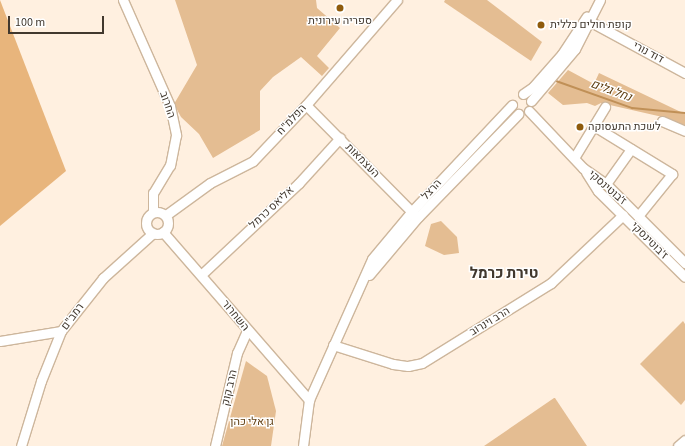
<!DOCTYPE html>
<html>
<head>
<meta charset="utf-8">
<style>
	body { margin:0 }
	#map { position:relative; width:685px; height:446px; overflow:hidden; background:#fff0e0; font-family:"Source Sans 3",Heebo,sans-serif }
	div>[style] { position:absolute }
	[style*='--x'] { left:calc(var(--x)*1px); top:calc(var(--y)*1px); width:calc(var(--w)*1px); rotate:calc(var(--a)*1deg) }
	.green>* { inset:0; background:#e4bd92 }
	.forest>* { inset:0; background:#e8b57c }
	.stream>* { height:2px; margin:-1px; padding:0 1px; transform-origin:1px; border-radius:1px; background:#c09057 }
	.roads { filter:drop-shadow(1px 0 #cdb69c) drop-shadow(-1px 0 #cdb69c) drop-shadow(0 1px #cdb69c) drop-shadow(0 -1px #cdb69c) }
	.minor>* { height:9px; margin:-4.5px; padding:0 4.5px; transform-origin:4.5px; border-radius:4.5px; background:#fff }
	.minor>.ring { margin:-4.5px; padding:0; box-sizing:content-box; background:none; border:9px solid #fff; border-radius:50% }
	.dots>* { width:11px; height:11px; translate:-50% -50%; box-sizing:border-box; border:2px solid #fff; border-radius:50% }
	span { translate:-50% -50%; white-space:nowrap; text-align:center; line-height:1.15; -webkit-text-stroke:3px #fff; paint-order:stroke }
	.poi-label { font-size:11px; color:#41382e }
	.left { translate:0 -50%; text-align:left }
	.street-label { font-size:11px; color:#41382e }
	.park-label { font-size:11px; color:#624014 }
	.water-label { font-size:12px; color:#5c3b0d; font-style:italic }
	.district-label { font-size:15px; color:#41382e; font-weight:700 }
	.scale { position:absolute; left:8px; top:16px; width:96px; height:18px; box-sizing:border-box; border:2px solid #41382e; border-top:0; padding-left:5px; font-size:12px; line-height:14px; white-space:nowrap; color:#41382e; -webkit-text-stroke:3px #fff; paint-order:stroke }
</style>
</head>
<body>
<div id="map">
	<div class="green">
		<div style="clip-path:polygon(175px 0,316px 0,317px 8px,340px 28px,317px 56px,329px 68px,322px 76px,301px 57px,273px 77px,260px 91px,260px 130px,213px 158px,199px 134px,181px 117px,174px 104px,197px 65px)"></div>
		<div style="clip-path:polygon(445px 0,487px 0,542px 42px,531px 61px,444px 2px)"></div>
		<div style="clip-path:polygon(568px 70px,594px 84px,599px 73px,685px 114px,685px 126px,667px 118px,601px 103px,595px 106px,587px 103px,563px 105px,548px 93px)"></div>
		<div style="clip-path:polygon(441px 221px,457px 237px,459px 253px,444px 255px,425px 246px,431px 224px)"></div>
		<div style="clip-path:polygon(683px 321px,685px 324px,685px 400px,681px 405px,640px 364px)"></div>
		<div style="clip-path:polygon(246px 361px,267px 376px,276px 411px,271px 446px,222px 446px)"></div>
		<div style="clip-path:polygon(555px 398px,587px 446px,484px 446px,554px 398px)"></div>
	</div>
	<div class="forest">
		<div style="clip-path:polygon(0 0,66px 171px,0 226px)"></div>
	</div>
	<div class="stream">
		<div style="--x:556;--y:81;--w:81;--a:19.6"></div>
		<div style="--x:632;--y:108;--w:53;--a:5.4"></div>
	</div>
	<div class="roads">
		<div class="minor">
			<div style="--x:123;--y:0;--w:116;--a:66.1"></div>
			<div style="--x:170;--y:106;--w:30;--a:78"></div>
			<div style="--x:176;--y:135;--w:31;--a:101"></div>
			<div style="--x:170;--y:165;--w:33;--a:121"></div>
			<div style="--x:153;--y:193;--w:19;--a:90"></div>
			<div style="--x:591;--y:22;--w:107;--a:28.5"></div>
			<div style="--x:523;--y:94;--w:12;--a:-35"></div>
			<div style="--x:533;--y:87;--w:44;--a:-48.7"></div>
			<div style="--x:562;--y:54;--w:45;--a:-56.7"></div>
			<div style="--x:531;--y:101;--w:68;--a:-49.8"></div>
			<div style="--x:575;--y:49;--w:55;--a:-63"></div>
			<div style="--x:306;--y:105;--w:155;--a:45.3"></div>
			<div style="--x:529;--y:111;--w:79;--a:46.5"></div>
			<div style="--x:583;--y:168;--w:28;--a:35"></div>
			<div style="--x:606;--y:184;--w:112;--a:45"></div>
			<div style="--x:662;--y:121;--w:25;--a:23"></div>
			<div style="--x:594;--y:126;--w:92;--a:31.6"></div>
			<div style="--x:672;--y:174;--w:54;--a:129"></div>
			<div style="--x:574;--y:158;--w:60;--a:-58.7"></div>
			<div style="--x:586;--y:172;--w:22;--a:58"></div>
			<div style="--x:598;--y:191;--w:122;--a:44.7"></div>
			<div style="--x:606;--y:184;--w:43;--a:-54.5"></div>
			<div class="ring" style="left:146px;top:212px;width:13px;height:13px"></div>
			<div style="--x:166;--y:215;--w:54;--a:-36"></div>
			<div style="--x:210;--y:183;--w:48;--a:-27.1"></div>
			<div style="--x:253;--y:161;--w:77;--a:-46.6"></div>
			<div style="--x:306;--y:105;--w:139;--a:-49.1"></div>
			<div style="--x:163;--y:232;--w:223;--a:49"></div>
			<div style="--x:202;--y:274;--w:133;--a:-43.2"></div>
			<div style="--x:299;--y:183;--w:61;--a:-47.7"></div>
			<div style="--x:369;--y:275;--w:76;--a:-49.8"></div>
			<div style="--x:418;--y:217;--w:144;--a:-45.8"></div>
			<div style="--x:0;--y:341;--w:62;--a:-9.3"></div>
			<div style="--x:333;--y:345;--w:63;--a:17.6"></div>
			<div style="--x:393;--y:364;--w:15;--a:8"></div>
			<div style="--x:408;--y:366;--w:14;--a:-12"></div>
			<div style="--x:422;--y:363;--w:152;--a:-31.8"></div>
			<div style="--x:551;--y:283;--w:99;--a:-43.4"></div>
			<div style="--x:21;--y:446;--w:68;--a:-72.9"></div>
			<div style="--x:41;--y:381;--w:54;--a:-68.2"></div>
			<div style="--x:61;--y:331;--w:68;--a:-51.6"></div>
			<div style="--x:103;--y:278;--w:67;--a:-42"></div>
			<div style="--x:215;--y:446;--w:96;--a:-76.7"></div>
			<div style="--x:237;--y:353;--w:24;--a:-66"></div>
			<div style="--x:303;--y:446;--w:46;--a:-82.6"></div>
			<div style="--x:309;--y:400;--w:154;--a:-65.9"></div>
			<div style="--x:372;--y:259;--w:62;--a:-50.2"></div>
			<div style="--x:412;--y:211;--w:146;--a:-46.7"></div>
			<div style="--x:678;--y:446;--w:9;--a:-41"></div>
		</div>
	</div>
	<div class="dots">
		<div style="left:340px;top:8px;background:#8f5b0c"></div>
		<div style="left:541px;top:25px;background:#8f5b0c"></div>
		<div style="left:580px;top:127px;background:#8f5b0c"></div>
	</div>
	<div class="poi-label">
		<span style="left:340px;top:21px">ספריה עירונית</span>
		<span class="left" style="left:550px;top:25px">קופת חולים כללית</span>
		<span class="left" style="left:588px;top:127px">לשכת התעסוקה</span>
	</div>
	<div class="street-label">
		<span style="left:648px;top:53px;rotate:28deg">דוד נורי</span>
		<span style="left:167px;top:105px;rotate:71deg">החרוב</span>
		<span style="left:292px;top:120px;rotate:-47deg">הפלמ"ח</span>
		<span style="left:362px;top:161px;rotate:45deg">העצמאות</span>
		<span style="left:607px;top:188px;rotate:41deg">ז׳בוטינסקי</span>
		<span style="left:432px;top:190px;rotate:-47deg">הרצל</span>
		<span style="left:272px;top:208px;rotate:-43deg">אליאס כרמל</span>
		<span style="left:649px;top:241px;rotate:45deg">ז'בוטינסקי</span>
		<span style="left:235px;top:316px;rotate:51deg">השחרור</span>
		<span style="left:73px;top:317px;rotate:-53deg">רמב"ם</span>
		<span style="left:490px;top:322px;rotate:-31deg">הרב וינרוב</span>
		<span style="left:230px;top:388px;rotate:-77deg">הרב קוק</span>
	</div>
	<div class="park-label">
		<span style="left:252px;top:422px">גן אלי כהן</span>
	</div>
	<div class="water-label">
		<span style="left:611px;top:91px;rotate:20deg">נחל גלים</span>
	</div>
	<div class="district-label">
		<span style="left:504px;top:274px">טירת כרמל</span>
	</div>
	<div class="scale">100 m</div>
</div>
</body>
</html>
